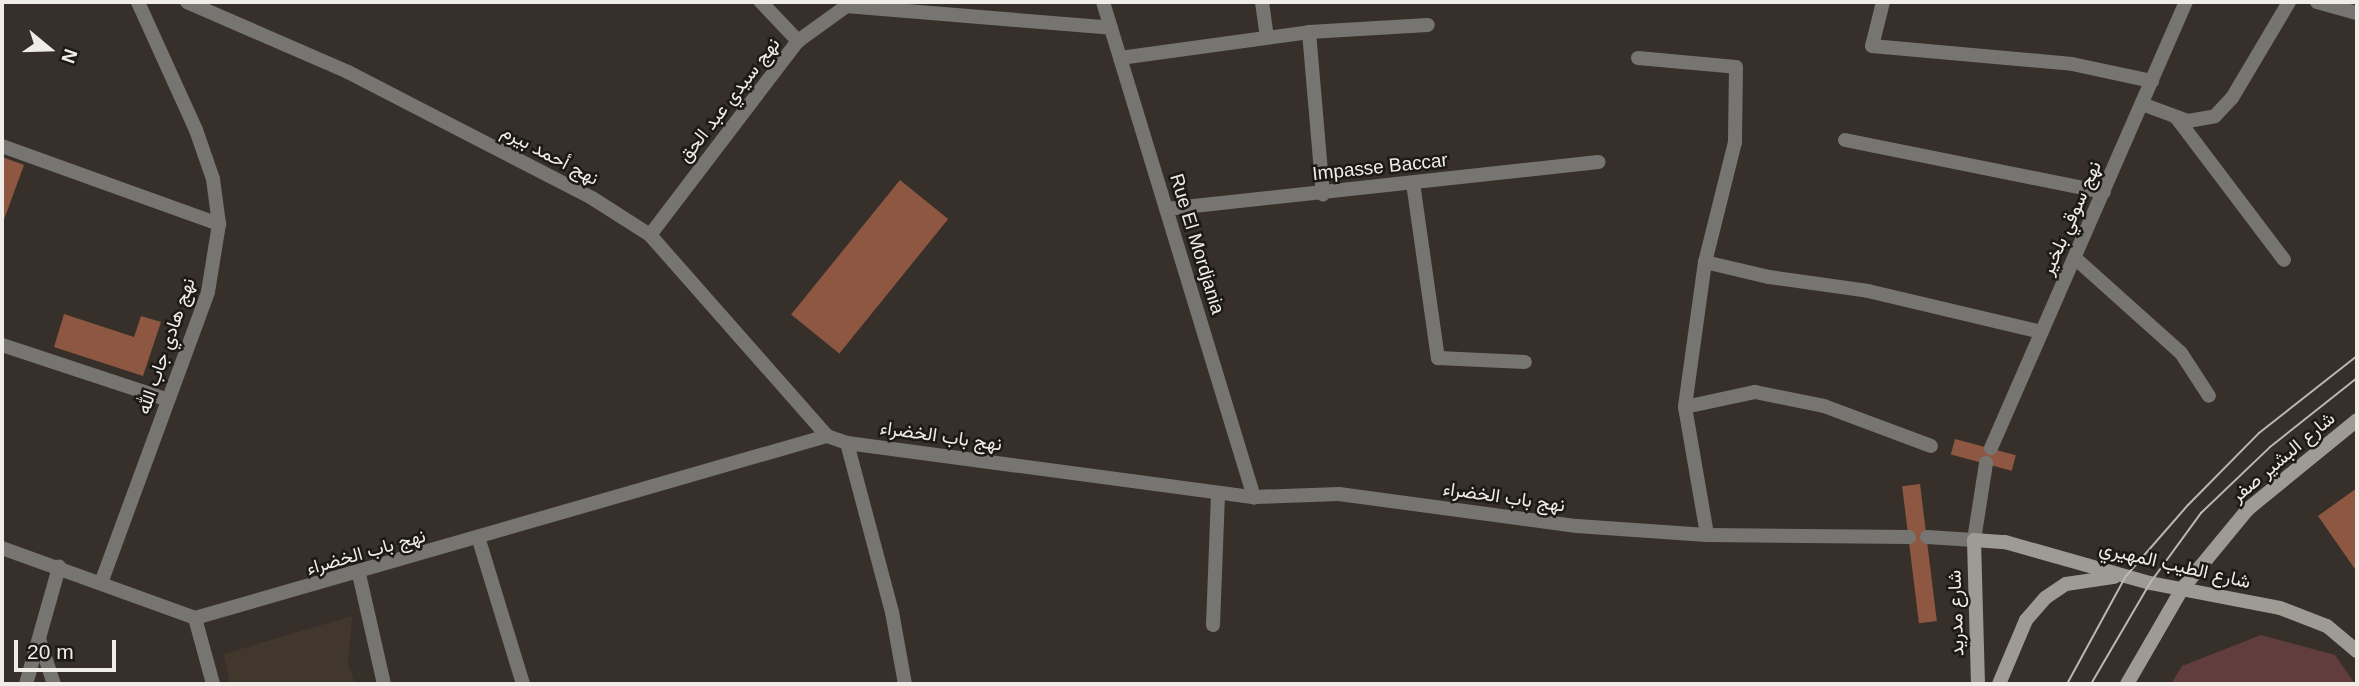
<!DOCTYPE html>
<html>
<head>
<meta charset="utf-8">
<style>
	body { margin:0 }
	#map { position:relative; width:2359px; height:686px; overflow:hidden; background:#37302a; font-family:Arial,Vazirmatn,sans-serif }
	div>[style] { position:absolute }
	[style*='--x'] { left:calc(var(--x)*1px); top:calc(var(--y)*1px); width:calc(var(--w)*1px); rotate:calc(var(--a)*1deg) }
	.built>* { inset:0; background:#42372c }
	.green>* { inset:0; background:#623d3e }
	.building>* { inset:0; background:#8e5742; transform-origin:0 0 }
	.street>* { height:14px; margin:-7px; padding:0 7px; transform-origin:7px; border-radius:7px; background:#777571 }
	.secondary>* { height:14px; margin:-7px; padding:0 7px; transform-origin:7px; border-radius:7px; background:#9e9b94 }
	.tram>* { height:2px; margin:-1px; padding:0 1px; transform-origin:1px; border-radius:1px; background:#bcb7b3 }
	span { translate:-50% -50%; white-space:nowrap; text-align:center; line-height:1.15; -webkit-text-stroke:5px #1c1916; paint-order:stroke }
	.street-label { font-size:19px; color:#f0ece8 }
	.frame { position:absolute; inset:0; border:4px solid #f0ece8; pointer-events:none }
	.north { position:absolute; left:14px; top:14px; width:70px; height:70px; -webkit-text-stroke:5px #1c1916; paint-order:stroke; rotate:109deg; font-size:19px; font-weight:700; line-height:28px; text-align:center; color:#f0ece8 }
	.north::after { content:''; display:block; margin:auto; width:24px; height:32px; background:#f0ece8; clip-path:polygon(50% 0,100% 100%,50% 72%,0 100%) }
	.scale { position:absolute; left:14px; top:640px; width:102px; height:32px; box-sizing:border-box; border:4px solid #f0ece8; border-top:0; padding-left:9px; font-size:21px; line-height:24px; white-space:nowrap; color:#f0ece8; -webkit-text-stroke:5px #1c1916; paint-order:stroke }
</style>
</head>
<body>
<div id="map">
	<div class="built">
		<div style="clip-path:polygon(352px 616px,348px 664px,355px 684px,230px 684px,224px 654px)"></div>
	</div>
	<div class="green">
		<div style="clip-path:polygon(2261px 635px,2335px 655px,2355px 684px,2171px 684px,2182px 666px)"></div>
	</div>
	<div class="building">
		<div style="clip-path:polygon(2px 157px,24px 165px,2px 225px)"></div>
		<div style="left:900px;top:180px;width:62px;height:173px;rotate:39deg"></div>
		<div style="clip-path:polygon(64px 314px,134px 337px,141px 316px,161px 322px,143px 376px,54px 347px)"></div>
		<div style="left:1955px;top:439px;width:63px;height:16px;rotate:15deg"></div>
		<div style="left:1920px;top:484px;width:138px;height:18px;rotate:83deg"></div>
		<div style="clip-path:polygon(2357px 488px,2357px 572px,2318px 516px)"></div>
	</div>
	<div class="street">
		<div style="--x:187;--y:2;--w:176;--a:23.5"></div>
		<div style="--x:348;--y:72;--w:275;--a:27.3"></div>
		<div style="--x:592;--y:198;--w:69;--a:32.5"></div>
		<div style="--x:650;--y:235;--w:268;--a:48.6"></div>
		<div style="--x:761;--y:2;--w:54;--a:46.5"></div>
		<div style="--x:1103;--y:2;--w:518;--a:73.04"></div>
		<div style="--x:1262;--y:2;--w:36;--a:82"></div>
		<div style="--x:1883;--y:2;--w:45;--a:104"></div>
		<div style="--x:1872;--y:46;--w:201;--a:5.1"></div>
		<div style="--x:2072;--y:64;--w:82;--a:12"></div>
		<div style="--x:2317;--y:2;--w:41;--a:15.4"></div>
		<div style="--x:846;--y:6;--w:266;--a:4.7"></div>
		<div style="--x:1309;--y:32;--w:163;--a:85.1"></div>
		<div style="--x:1120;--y:58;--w:191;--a:-7.8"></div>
		<div style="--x:1309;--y:32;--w:119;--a:-3.4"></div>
		<div style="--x:1638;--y:58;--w:98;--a:5.2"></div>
		<div style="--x:1736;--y:67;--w:75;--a:90.8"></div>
		<div style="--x:1735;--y:142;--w:124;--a:104"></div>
		<div style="--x:1705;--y:262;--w:146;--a:97.9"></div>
		<div style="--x:1685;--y:407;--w:130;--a:80.2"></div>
		<div style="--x:2142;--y:104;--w:49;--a:20.3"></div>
		<div style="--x:2188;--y:121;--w:27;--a:-10"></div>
		<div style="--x:2215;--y:116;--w:25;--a:-47"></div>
		<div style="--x:2232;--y:98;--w:112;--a:-59.3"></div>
		<div style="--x:2176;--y:117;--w:179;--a:52.9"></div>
		<div style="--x:1845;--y:140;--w:264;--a:11.4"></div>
		<div style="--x:2;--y:146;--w:231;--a:19.8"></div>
		<div style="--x:1413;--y:183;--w:177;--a:81.9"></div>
		<div style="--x:1438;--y:358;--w:87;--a:2.6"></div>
		<div style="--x:1166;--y:209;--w:435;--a:-6.2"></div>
		<div style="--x:650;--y:235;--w:244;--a:-52.7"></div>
		<div style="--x:798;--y:41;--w:67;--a:-35.8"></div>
		<div style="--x:2075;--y:258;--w:142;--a:41.9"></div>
		<div style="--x:2181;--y:353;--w:51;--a:56.9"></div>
		<div style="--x:1705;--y:262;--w:66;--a:13.2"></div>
		<div style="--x:1769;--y:277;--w:100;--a:8"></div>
		<div style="--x:1868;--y:291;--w:178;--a:13.3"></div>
		<div style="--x:2;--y:345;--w:175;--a:18.3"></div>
		<div style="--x:1685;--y:407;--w:72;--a:-12.1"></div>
		<div style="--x:1755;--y:392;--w:70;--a:11.5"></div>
		<div style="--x:1824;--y:406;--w:114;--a:20.5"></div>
		<div style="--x:847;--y:443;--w:175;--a:75.1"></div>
		<div style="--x:892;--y:612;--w:73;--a:79.8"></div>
		<div style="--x:1991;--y:448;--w:487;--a:-66.4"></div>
		<div style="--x:1927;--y:537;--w:47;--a:3.7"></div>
		<div style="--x:1974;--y:540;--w:78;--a:-81.1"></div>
		<div style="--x:479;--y:540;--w:151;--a:73"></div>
		<div style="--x:2;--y:548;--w:205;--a:19.9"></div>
		<div style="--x:195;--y:618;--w:658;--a:-16.07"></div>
		<div style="--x:827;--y:436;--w:21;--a:19"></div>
		<div style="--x:847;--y:443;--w:411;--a:7.6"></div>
		<div style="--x:1254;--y:497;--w:85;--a:-2"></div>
		<div style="--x:1339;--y:494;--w:240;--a:7.7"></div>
		<div style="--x:1577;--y:526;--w:130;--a:4"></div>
		<div style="--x:1707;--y:535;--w:202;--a:0.6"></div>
		<div style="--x:359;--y:574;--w:113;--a:77.2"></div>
		<div style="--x:101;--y:583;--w:310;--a:-69.8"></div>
		<div style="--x:208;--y:292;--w:69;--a:-80.8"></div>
		<div style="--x:219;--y:224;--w:45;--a:-97.6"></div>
		<div style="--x:213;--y:179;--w:52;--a:-109.1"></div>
		<div style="--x:196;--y:130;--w:141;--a:-114.4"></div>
		<div style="--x:195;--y:618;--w:68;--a:74.7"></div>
		<div style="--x:1213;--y:625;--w:132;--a:-87.8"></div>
		<div style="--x:39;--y:639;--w:47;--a:71.6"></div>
		<div style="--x:26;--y:684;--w:122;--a:-74.2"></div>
	</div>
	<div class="secondary">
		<div style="--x:1978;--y:684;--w:144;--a:-91.6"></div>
		<div style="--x:1974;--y:540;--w:31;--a:4"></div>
		<div style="--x:2005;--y:542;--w:151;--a:15.8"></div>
		<div style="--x:2150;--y:583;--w:132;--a:10.9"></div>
		<div style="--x:2280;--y:608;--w:50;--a:21"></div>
		<div style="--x:2327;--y:626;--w:39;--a:40"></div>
		<div style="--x:1999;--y:684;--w:69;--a:-67.1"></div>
		<div style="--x:2026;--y:620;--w:29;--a:-49"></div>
		<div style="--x:2045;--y:598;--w:25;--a:-34"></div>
		<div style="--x:2066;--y:584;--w:49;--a:-8.3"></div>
		<div style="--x:2127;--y:684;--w:110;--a:-59.9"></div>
		<div style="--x:2182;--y:589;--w:104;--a:-50.5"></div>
		<div style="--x:2248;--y:509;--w:141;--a:-39.2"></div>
	</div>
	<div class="tram">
		<div style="--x:2067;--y:684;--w:123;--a:-61.4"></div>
		<div style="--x:2126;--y:576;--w:94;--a:-48.9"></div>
		<div style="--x:2188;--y:505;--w:101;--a:-45.4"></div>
		<div style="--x:2259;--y:433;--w:125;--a:-38.2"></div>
		<div style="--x:2091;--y:684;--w:117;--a:-59.7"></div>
		<div style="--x:2150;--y:583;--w:87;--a:-53.9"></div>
		<div style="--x:2201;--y:513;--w:95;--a:-43.7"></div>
		<div style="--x:2270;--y:447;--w:111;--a:-38.4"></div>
	</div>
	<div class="street-label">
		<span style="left:729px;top:100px;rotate:-52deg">نهج سيدي عبد الحق</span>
		<span style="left:550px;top:155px;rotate:28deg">نهج أحمد بيرم</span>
		<span style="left:1380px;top:167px;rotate:-6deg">Impasse Baccar</span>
		<span style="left:2071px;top:218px;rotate:-66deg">نهج سوقي بلخير</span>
		<span style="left:1197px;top:244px;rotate:73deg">Rue El Mordjania</span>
		<span style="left:166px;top:346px;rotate:-71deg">نهج هادي جاب الله</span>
		<span style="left:941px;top:436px;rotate:8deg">نهج باب الخضراء</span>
		<span style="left:2283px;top:457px;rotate:-40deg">شارع البشير صفر</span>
		<span style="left:1504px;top:497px;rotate:8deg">نهج باب الخضراء</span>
		<span style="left:366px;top:552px;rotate:-16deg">نهج باب الخضراء</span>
		<span style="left:2175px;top:565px;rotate:13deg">شارع الطيب المهيري</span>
		<span style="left:1956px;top:613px;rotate:-92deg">شارع مدريد</span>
	</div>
	<div class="frame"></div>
	<div class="north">N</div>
	<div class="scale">20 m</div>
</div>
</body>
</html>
